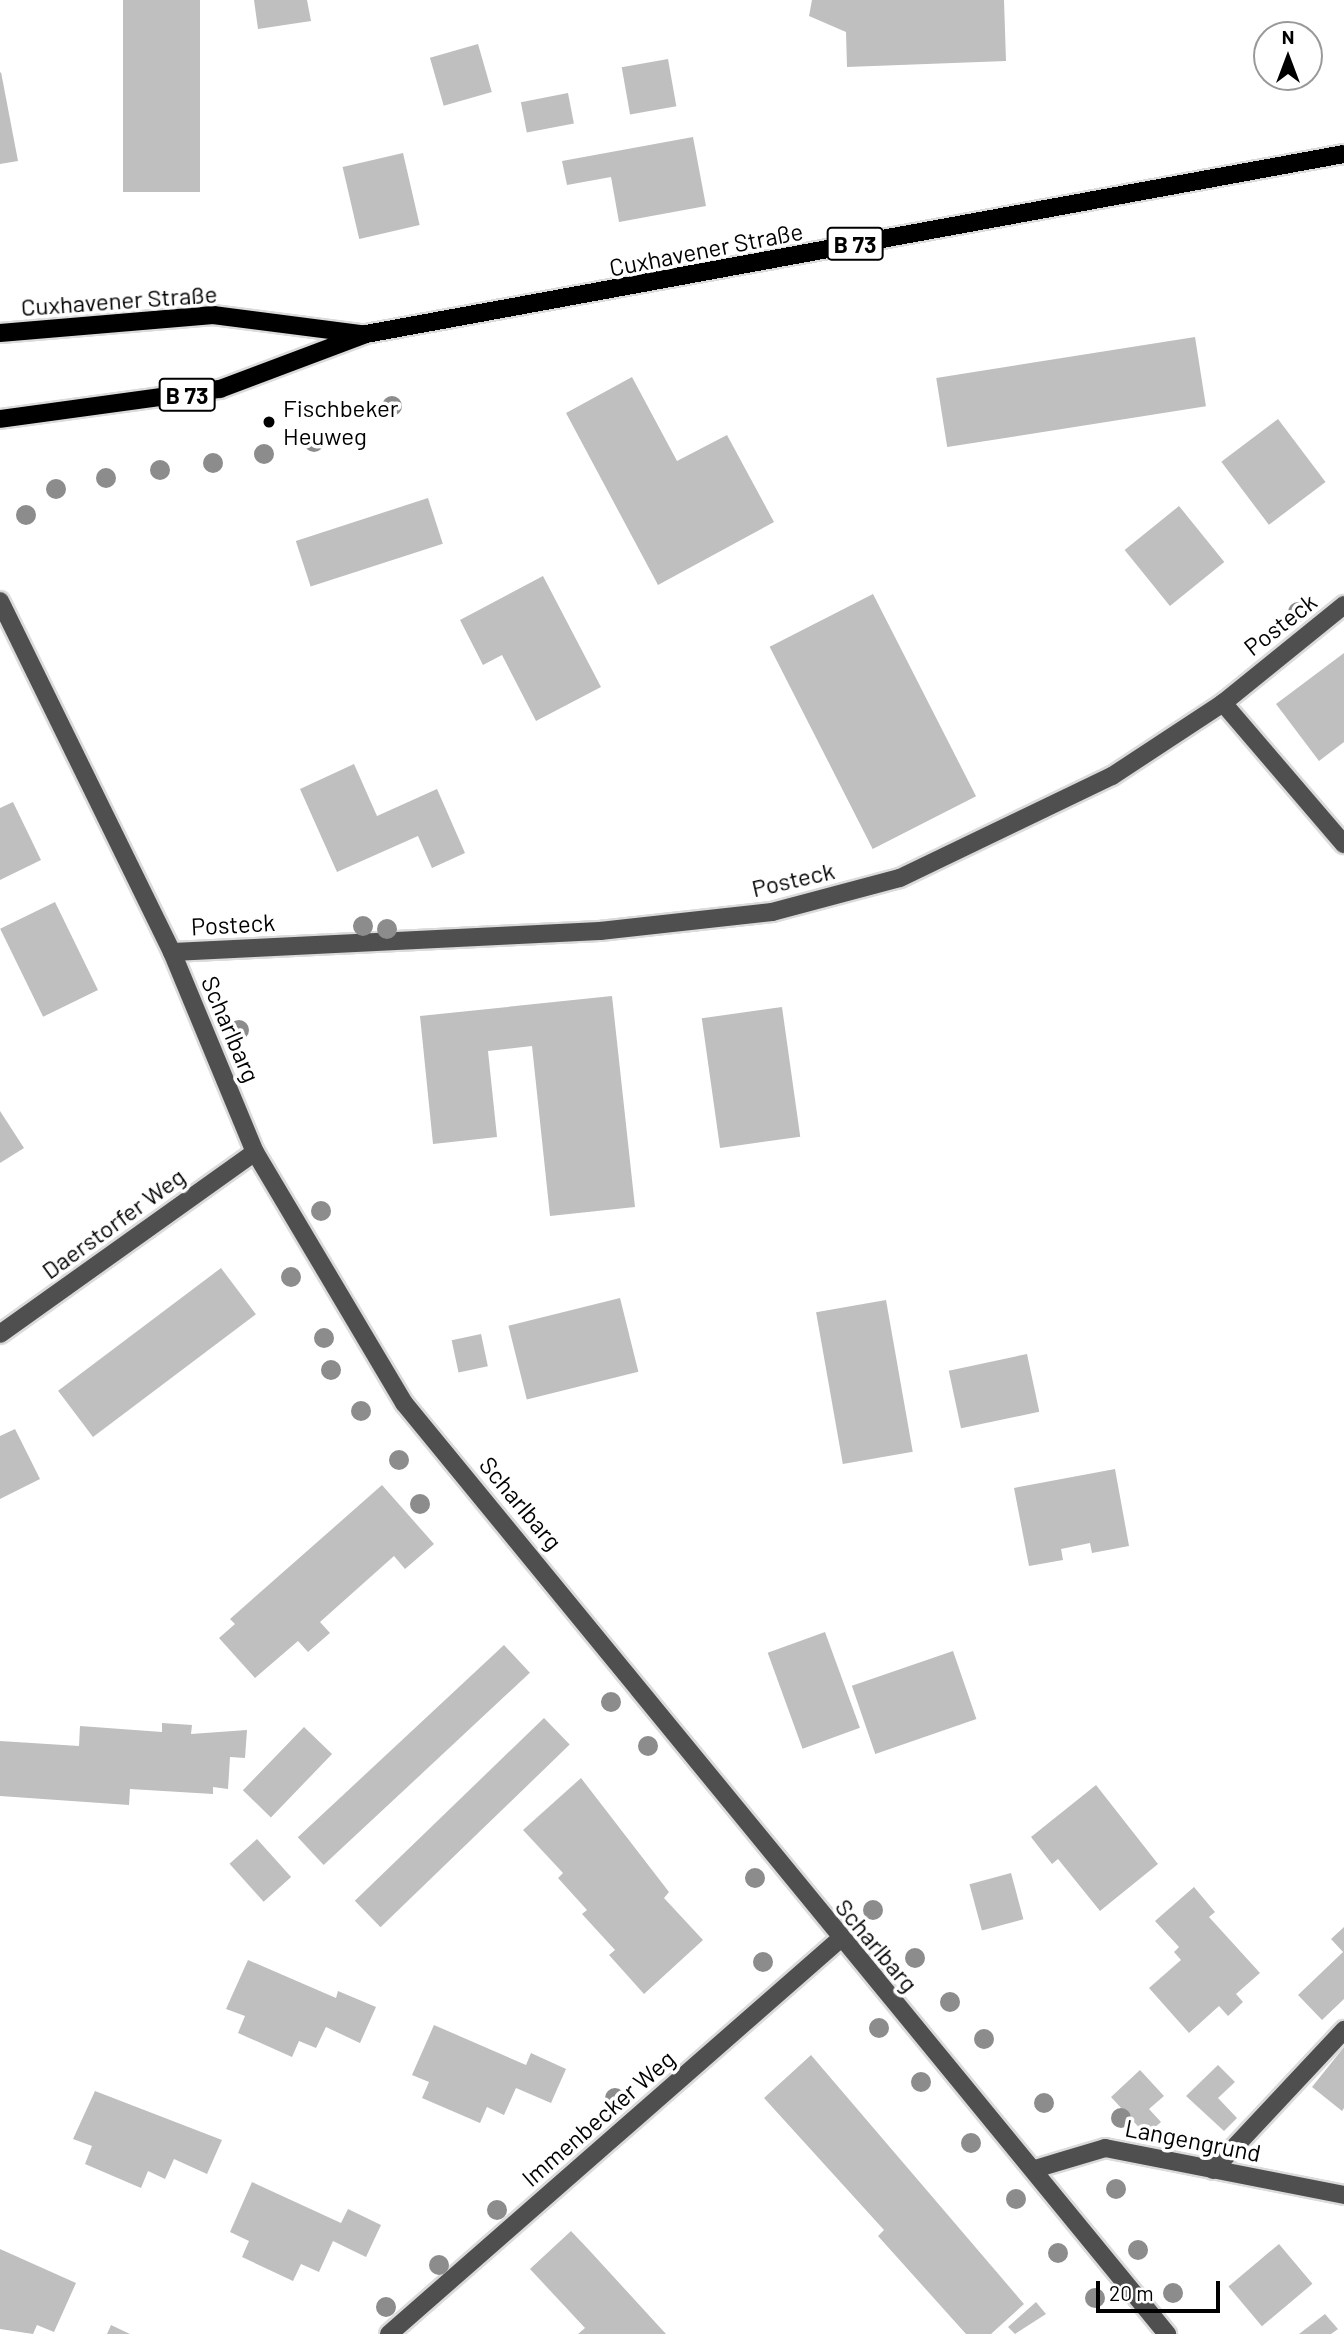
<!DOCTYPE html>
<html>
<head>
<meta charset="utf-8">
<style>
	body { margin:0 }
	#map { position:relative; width:1344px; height:2334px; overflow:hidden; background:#fff; font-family:Barlow,sans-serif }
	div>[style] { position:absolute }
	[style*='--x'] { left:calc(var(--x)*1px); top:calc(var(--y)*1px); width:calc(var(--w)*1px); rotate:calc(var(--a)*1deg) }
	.building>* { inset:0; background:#bfbfbf; transform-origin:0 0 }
	.roads { filter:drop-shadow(2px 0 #dbdbdb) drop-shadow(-2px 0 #dbdbdb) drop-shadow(0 2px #dbdbdb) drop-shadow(0 -2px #dbdbdb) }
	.minor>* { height:18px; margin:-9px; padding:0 9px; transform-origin:9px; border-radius:9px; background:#4f4f4f }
	.major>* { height:18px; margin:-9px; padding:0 9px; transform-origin:9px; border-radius:9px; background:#000 }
	.trees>* { width:20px; height:20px; margin:-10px; border-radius:50%; background:#8c8c8c }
	.dots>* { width:19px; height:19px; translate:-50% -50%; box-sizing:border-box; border:4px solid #fff; border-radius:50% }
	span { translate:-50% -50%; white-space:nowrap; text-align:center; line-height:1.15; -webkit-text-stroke:7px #fff; paint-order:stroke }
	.shield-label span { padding:2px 5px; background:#fff; border:2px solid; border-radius:5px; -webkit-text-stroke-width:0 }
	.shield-label { font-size:23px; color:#000; font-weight:700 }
	.street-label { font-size:24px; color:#000 }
	.poi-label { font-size:24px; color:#000 }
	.left { translate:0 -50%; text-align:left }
	.north { position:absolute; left:1253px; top:21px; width:70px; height:70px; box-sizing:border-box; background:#fff; border:2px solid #999; border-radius:50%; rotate:0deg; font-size:19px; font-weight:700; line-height:28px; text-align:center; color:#000 }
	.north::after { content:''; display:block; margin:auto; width:24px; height:32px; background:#000; clip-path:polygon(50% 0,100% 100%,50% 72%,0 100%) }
	.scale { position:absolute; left:1096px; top:2281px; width:124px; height:32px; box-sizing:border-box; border:4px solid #000; border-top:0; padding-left:9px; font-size:21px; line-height:24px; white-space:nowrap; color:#000; -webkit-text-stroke:5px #fff; paint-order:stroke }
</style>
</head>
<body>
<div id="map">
	<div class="building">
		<div style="left:123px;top:0;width:77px;height:192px"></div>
		<div style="clip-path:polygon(254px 0,307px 0,311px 21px,258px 29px)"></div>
		<div style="clip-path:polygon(812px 0,1004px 0,1006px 61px,847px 67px,846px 32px,809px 16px)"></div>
		<div style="left:478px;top:44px;width:50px;height:50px;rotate:74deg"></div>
		<div style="left:668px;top:59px;width:48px;height:47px;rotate:80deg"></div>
		<div style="clip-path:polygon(1px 72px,18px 161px,0 164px,0 73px)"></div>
		<div style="left:568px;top:93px;width:31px;height:48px;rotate:79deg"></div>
		<div style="clip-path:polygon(693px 137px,706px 206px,619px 222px,611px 177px,567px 185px,562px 161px)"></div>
		<div style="left:403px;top:153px;width:74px;height:62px;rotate:77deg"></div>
		<div style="left:1195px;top:337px;width:70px;height:262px;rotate:81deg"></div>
		<div style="clip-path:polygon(632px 377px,677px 461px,727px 435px,774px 522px,658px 585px,566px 413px)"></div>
		<div style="left:1278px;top:419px;width:79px;height:71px;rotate:53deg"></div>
		<div style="left:428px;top:498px;width:48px;height:139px;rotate:72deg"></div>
		<div style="left:1179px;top:506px;width:72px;height:70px;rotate:51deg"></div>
		<div style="clip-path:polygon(543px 576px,601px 687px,536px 721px,502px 655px,483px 665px,460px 620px)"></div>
		<div style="left:873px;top:594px;width:227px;height:116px;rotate:63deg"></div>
		<div style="clip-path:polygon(1344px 653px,1344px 742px,1319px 761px,1276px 704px)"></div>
		<div style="clip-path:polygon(354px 764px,377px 816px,437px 789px,465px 853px,432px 868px,418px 836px,337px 872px,300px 789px)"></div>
		<div style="clip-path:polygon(13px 802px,41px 860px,0 880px,0 808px)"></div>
		<div style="left:55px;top:902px;width:98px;height:61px;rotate:64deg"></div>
		<div style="clip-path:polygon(612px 996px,635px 1207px,550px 1216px,532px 1046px,488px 1051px,497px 1137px,433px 1144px,420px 1016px)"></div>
		<div style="left:782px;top:1007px;width:131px;height:81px;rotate:82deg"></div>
		<div style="clip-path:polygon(0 1111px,24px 1148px,0 1163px)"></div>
		<div style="left:221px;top:1268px;width:58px;height:204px;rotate:53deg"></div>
		<div style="left:620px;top:1298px;width:76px;height:115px;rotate:76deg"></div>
		<div style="left:886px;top:1300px;width:154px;height:71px;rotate:80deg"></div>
		<div style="left:481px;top:1334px;width:33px;height:30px;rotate:78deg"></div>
		<div style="left:1027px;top:1354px;width:59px;height:80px;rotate:78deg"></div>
		<div style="clip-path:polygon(15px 1429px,40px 1479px,0 1499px,0 1436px)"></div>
		<div style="clip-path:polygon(1115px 1469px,1129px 1546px,1092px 1553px,1090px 1543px,1061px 1549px,1063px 1560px,1029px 1566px,1014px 1488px)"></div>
		<div style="clip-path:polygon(382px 1485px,434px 1544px,405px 1569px,394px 1556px,320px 1622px,330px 1633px,308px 1652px,298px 1641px,255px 1678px,219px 1638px,235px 1624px,230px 1619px)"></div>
		<div style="left:825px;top:1632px;width:102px;height:61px;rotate:70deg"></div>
		<div style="left:504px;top:1645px;width:38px;height:282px;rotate:47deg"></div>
		<div style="left:953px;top:1651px;width:72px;height:107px;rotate:71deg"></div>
		<div style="left:544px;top:1718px;width:37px;height:263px;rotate:46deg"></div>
		<div style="clip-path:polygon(162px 1723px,192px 1725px,191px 1734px,247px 1730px,245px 1758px,230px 1757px,228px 1789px,213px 1787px,213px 1794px,130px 1789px,129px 1805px,0 1796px,0 1741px,79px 1746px,80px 1726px,162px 1732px)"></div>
		<div style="left:304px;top:1727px;width:39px;height:88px;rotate:44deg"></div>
		<div style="clip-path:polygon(581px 1778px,669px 1892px,664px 1898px,703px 1940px,644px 1994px,609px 1955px,615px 1950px,582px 1914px,587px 1910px,558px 1878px,563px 1873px,523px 1830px)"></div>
		<div style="clip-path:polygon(1096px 1785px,1158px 1864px,1100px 1911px,1058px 1859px,1052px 1864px,1031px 1837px)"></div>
		<div style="left:257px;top:1839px;width:51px;height:37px;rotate:48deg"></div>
		<div style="left:1011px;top:1873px;width:48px;height:43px;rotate:75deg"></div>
		<div style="clip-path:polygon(1194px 1887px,1215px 1912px,1209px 1917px,1260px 1973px,1236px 1994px,1243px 2002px,1228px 2016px,1219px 2006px,1189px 2033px,1149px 1988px,1181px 1960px,1174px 1952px,1179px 1947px,1155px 1921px)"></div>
		<div style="clip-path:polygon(1344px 1927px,1344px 1999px,1322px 2020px,1298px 1995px,1343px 1952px,1331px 1939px)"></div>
		<div style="clip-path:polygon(248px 1960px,336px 1998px,338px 1991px,376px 2007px,360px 2043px,326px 2027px,316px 2048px,299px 2041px,292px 2057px,238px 2033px,245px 2016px,226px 2009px)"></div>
		<div style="clip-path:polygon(434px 2025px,526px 2065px,531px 2053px,566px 2069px,551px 2103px,516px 2088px,504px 2115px,487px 2107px,480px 2123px,422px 2098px,429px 2082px,412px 2075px)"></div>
		<div style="clip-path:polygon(1344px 2047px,1344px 2108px,1342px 2111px,1312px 2087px)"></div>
		<div style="clip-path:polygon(811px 2055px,1024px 2304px,991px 2334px,966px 2334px,878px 2236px,884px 2230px,764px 2098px)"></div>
		<div style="clip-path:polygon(1218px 2065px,1235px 2082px,1218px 2098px,1237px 2118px,1224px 2131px,1186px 2096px)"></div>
		<div style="clip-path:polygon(1140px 2070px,1164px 2096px,1149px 2109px,1161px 2122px,1146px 2135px,1111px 2097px)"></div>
		<div style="clip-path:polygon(95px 2091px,222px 2140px,207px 2174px,174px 2159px,165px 2179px,148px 2171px,141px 2188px,85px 2164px,92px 2146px,73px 2139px)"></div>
		<div style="clip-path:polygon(252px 2182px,341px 2223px,348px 2209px,381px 2225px,366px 2257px,333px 2241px,319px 2272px,301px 2264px,293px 2281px,242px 2257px,249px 2241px,230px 2232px)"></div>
		<div style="clip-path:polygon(571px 2231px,589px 2250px,666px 2334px,578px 2334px,585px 2328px,530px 2269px)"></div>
		<div style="left:1279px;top:2244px;width:52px;height:66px;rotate:50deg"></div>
		<div style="clip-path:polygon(0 2249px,76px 2283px,54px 2332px,37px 2325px,33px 2334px,0 2329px)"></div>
		<div style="clip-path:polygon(1036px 2302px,1046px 2314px,1015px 2334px,1008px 2327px)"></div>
		<div style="clip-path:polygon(1325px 2314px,1338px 2329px,1331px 2334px,1299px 2334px)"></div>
		<div style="clip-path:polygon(111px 2325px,130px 2334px,107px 2334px)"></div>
	</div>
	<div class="roads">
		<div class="minor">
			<div style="--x:0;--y:601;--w:391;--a:63.9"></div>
			<div style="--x:172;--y:952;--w:217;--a:67.5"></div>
			<div style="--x:255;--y:1152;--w:292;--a:59.3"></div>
			<div style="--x:404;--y:1403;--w:1204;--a:50.66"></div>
			<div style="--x:1223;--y:703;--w:186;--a:49.4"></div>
			<div style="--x:172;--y:952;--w:429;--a:-2.8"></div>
			<div style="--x:600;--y:931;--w:173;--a:-6.3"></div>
			<div style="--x:772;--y:912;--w:132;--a:-14.9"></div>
			<div style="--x:900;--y:878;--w:235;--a:-25.7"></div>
			<div style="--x:1112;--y:776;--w:133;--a:-33.3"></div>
			<div style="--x:1223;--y:703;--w:156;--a:-39"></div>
			<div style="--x:0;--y:1334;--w:313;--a:-35.5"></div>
			<div style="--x:1035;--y:2169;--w:73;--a:-16.7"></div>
			<div style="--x:1105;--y:2148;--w:244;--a:11.1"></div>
			<div style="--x:1213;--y:2170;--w:192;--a:-46.9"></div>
			<div style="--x:389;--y:2334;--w:600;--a:-41.21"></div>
		</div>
		<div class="major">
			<div style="--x:0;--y:333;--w:214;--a:-4.8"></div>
			<div style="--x:213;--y:315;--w:150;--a:7.3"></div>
			<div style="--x:0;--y:419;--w:222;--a:-7.8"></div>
			<div style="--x:220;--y:389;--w:156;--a:-20.6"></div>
			<div style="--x:366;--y:334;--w:994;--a:-10.43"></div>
		</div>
	</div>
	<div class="trees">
		<div style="left:392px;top:406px"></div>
		<div style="left:314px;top:442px"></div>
		<div style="left:264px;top:454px"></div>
		<div style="left:213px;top:463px"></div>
		<div style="left:160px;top:470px"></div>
		<div style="left:106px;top:478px"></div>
		<div style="left:56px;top:489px"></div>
		<div style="left:26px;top:515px"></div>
		<div style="left:1298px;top:612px"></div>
		<div style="left:363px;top:926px"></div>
		<div style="left:387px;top:929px"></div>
		<div style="left:239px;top:1030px"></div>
		<div style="left:321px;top:1211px"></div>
		<div style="left:291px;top:1277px"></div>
		<div style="left:324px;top:1338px"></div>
		<div style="left:331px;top:1370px"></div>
		<div style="left:361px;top:1411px"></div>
		<div style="left:399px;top:1460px"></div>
		<div style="left:420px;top:1504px"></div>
		<div style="left:611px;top:1702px"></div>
		<div style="left:648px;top:1746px"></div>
		<div style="left:755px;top:1878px"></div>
		<div style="left:873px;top:1910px"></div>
		<div style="left:915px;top:1958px"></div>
		<div style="left:763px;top:1962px"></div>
		<div style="left:950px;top:2002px"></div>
		<div style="left:879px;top:2028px"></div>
		<div style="left:984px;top:2039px"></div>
		<div style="left:921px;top:2082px"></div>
		<div style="left:615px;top:2098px"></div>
		<div style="left:1044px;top:2103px"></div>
		<div style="left:1121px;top:2118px"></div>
		<div style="left:971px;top:2143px"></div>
		<div style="left:1116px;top:2189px"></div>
		<div style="left:1016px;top:2199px"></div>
		<div style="left:497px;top:2210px"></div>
		<div style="left:1138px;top:2250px"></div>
		<div style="left:1058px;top:2253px"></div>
		<div style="left:439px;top:2265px"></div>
		<div style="left:1173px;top:2293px"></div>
		<div style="left:1095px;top:2298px"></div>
		<div style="left:386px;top:2307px"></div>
	</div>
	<div class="dots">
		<div style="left:269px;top:422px;background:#000"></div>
	</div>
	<div class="shield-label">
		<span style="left:855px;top:244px">B 73</span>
		<span style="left:187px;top:395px">B 73</span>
	</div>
	<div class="street-label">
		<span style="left:706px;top:249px;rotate:-11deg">Cuxhavener Straße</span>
		<span style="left:119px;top:300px;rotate:-4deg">Cuxhavener Straße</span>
		<span style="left:1280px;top:624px;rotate:-38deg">Posteck</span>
		<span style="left:793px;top:879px;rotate:-13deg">Posteck</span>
		<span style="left:233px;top:924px;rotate:-3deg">Posteck</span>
		<span style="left:231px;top:1029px;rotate:67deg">Scharlbarg</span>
		<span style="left:113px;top:1223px;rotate:-36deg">Daerstorfer Weg</span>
		<span style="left:521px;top:1503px;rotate:50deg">Scharlbarg</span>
		<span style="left:877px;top:1945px;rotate:50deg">Scharlbarg</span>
		<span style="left:598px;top:2118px;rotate:-41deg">Immenbecker Weg</span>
		<span style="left:1193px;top:2140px;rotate:11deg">Langengrund</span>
	</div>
	<div class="poi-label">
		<span class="left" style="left:283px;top:422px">Fischbeker<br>Heuweg</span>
	</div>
	<div class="north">N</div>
	<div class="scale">20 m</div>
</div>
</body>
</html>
